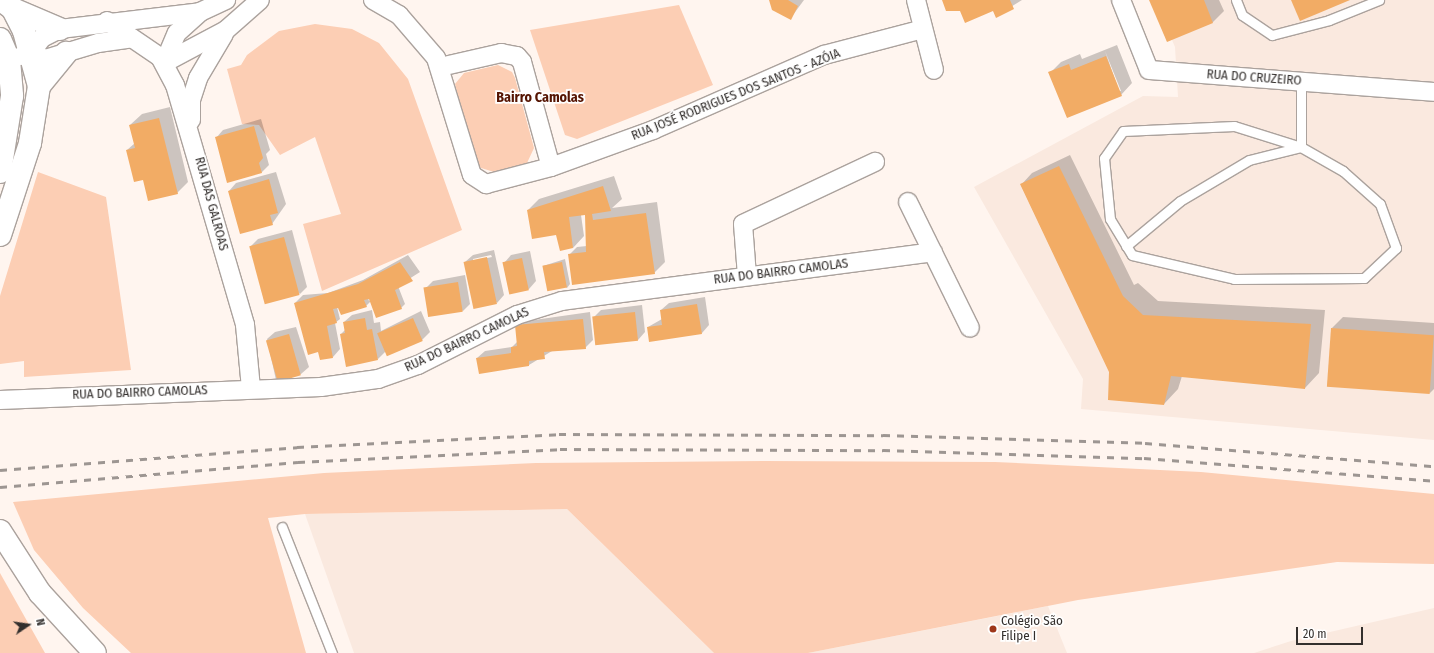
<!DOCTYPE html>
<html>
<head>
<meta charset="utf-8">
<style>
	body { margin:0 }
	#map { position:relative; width:1434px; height:653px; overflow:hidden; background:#fff5ef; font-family:"Fira Sans Condensed",sans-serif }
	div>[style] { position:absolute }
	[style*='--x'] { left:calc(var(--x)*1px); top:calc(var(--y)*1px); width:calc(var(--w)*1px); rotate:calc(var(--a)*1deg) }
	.built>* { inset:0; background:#fae9df }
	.green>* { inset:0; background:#fcceb4 }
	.shadow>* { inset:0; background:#0003 }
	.building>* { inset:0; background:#f2ac65; transform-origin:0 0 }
	.roads { filter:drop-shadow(1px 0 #aba29d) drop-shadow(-1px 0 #aba29d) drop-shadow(0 1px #aba29d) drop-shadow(0 -1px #aba29d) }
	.service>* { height:9px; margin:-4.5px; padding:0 4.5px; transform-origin:4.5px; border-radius:4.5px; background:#fff }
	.minor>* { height:18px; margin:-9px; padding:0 9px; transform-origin:9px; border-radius:9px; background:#fff }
	.secondary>* { height:22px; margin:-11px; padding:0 11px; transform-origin:11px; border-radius:11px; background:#fff }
	.rail>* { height:3px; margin-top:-1.5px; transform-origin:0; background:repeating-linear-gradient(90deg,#9d9692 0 7px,transparent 0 14px) }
	.dots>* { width:11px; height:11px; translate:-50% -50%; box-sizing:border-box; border:2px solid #fff; border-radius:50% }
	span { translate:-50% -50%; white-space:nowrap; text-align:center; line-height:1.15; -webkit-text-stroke:3.5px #fff; paint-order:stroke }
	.street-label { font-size:13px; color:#332f2d }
	.poi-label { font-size:13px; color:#332f2d }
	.left { translate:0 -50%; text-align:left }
	.neighbourhood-label { font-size:14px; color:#551402; font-weight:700 }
	.north { position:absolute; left:8px; top:605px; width:40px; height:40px; -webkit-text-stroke:3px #fff; paint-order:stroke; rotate:77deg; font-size:11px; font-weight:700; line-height:16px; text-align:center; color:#332f2d }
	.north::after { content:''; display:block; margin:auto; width:14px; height:18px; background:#332f2d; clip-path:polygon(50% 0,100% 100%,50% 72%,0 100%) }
	.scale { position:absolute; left:1296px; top:627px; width:67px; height:18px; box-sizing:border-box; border:2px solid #332f2d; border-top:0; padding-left:5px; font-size:12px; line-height:14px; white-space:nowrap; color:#332f2d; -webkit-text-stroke:3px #fff; paint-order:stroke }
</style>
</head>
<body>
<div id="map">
	<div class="built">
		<div style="clip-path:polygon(1155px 0,1434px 0,1434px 440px,1081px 409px,1083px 379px,974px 187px,1143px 96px,1178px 97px,1175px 47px)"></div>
		<div style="clip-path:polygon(567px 509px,714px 653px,354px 653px,305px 514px)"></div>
		<div style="clip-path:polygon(1048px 606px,1067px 653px,808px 653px)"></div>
		<div style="clip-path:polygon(1434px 608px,1434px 653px,1254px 653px,1291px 641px)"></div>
	</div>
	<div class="green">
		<div style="clip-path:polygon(679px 5px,713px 85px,577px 139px,565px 135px,530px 30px)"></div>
		<div style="clip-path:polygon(315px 24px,352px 29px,379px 43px,408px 79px,462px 230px,322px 291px,303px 224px,341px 214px,315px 137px,280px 155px,259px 125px,242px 124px,227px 69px,241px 65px,247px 55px,279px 31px)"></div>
		<div style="clip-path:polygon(498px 65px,512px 72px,515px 78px,534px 148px,527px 163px,494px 172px,478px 167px,474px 159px,455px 84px,464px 73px)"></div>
		<div style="clip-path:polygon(38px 172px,106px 197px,131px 370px,24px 377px,24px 361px,0 364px,0 296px)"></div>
		<div style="clip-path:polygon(764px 461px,995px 462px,1201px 472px,1434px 494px,1434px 564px,1337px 562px,1078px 600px,808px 653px,714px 653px,567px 509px,305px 514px,268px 518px,306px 653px,131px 653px,83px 608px,34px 550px,13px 502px,324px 473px,536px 463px)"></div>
		<div style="clip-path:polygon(0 573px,45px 653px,0 653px)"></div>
	</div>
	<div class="shadow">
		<div style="clip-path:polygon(770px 0,804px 0,790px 19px)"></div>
		<div style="clip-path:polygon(943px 0,1022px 0,996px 16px,993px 10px,961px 10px)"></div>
		<div style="clip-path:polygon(1150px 0,1219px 0,1224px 11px,1213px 22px,1167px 41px)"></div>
		<div style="clip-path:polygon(evenodd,1117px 45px,1132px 83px,1121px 95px,1050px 73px,1061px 62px,1080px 54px,1082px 59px,1117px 45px,1105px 51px,1121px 91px,1119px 91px,1105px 51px)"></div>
		<div style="clip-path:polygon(170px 107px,188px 182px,177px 193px,143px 179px,127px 150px,135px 143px,130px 125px,142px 114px)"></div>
		<div style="clip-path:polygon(261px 119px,270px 150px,266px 154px,269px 165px,261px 173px,216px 138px,223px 130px)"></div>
		<div style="clip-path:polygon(1070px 155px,1134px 285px,1138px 283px,1158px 301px,1325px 310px,1319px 373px,1305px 388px,1182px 376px,1178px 389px,1164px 404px,1110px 372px,1021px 185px,1032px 173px)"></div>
		<div style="clip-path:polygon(276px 172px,286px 204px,272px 224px,229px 191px,236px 183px)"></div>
		<div style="clip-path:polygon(614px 176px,622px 199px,612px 208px,657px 202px,665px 262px,654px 273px,569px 255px,577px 247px,587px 246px,586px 214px,581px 215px,584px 236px,573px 248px,528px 210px,539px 199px)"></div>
		<div style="clip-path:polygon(292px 230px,307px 287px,300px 294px,250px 247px,258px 239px)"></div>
		<div style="clip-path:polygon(evenodd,494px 250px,504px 295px,497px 303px,465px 262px,473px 255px,494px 250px,491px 255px,492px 257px,473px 261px,473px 259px,491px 255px)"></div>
		<div style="clip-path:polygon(530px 251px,536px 281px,529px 289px,510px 293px,504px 263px,511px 255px)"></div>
		<div style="clip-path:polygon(evenodd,408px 255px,420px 272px,398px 286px,405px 304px,401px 308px,371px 301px,366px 306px,337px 307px,340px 319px,335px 323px,340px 349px,333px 357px,319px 351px,295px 303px,303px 295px,328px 293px,363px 280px,408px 255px,375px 295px,369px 301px,368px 298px,375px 295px)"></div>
		<div style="clip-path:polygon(565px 259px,570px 284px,567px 288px,543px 266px)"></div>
		<div style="clip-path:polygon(465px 275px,470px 304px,463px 311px,425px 289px,433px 281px)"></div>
		<div style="clip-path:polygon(705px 297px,709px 325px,702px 333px,648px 327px,662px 319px,661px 310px,669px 303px)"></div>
		<div style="clip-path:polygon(642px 305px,645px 332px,638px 340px,593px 318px,601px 310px)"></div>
		<div style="clip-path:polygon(372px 310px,374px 323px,380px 322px,381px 331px,421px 311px,430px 332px,422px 340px,386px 351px,378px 359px,341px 334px,345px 330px,344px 322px,352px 315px)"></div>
		<div style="clip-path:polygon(590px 312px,593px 340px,585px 348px,552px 351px,529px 365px,477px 358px,485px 351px,512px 347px,518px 341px,516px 325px,520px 322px)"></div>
		<div style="clip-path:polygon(1343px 317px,1434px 323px,1434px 389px,1430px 393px,1332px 328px)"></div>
		<div style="clip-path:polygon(296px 327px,309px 367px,301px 374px,276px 380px,267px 339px,275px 332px)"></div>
	</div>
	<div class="building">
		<div style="clip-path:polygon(769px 0,788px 0,798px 6px,791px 20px,772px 10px)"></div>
		<div style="clip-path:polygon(942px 0,1010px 0,1014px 9px,996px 18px,993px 11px,965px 23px,960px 11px,946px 11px)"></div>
		<div style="clip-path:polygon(1149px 0,1204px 0,1213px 23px,1167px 42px)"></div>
		<div style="clip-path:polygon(1291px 0,1350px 0,1300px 21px)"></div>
		<div style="clip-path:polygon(1106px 56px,1122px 96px,1067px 118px,1048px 72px,1069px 64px,1071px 70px)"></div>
		<div style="clip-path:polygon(159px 118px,178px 194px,148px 201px,143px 180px,134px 182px,126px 150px,135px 148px,129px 125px)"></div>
		<div style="clip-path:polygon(254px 126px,263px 158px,259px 163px,262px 173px,227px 183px,215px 137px)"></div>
		<div style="clip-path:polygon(1059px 166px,1123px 296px,1143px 315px,1311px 324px,1305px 389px,1171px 376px,1164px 405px,1108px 400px,1109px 372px,1020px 184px)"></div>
		<div style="clip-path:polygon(269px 179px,278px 213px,270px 215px,273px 225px,240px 234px,228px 191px)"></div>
		<div style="clip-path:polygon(603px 186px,611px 211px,592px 214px,593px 220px,646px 213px,655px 274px,572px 285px,568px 254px,586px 252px,585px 215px,569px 217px,573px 248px,560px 251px,556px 235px,532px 239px,527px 210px)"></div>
		<div style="left:284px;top:237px;width:60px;height:36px;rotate:75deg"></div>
		<div style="left:487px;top:257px;width:48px;height:24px;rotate:78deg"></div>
		<div style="left:522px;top:258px;width:33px;height:20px;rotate:78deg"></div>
		<div style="clip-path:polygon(400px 262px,413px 281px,395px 290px,402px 309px,376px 318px,369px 299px,364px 300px,367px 307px,341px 315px,338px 308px,333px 309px,337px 323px,327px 326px,333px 358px,320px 360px,318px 352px,308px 355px,294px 303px,358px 284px)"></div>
		<div style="left:562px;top:262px;width:26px;height:20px;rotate:79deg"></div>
		<div style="left:458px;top:282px;width:30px;height:35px;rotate:81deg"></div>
		<div style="clip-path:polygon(697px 304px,702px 334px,649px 342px,647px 327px,662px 325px,660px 310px)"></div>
		<div style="left:635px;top:312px;width:29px;height:43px;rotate:84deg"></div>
		<div style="clip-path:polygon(365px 318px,367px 330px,372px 329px,378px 360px,346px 367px,340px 334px,345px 333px,343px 322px)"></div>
		<div style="left:413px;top:318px;width:25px;height:39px;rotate:67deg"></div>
		<div style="clip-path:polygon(583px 319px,586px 349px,544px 352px,545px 359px,529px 361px,529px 366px,479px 374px,476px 358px,511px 353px,511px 347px,517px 346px,515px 325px)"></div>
		<div style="left:1331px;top:328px;width:103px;height:59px;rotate:4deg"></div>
		<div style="left:289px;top:334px;width:43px;height:24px;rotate:74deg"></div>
	</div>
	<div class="roads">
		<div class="service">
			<div style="--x:1236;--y:0;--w:16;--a:68"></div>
			<div style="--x:1242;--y:15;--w:36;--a:34"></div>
			<div style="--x:1272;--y:35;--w:59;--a:-14.7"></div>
			<div style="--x:1329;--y:20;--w:54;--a:-21.8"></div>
			<div style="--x:1126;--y:246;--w:70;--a:-39.8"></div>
			<div style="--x:1180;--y:201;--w:80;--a:-30.7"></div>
			<div style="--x:1249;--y:160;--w:54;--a:-14"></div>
			<div style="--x:1301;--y:147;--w:70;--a:-162.6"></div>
			<div style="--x:1234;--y:126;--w:111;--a:177.4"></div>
			<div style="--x:1123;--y:131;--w:33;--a:125"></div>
			<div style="--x:1104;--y:158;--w:61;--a:84.4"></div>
			<div style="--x:1110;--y:219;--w:42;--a:58.6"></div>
			<div style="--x:1132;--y:255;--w:105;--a:13.2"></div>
			<div style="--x:1234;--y:279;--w:130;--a:-0.4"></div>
			<div style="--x:1364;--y:278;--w:44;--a:-43.2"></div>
			<div style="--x:1396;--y:248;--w:47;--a:-110"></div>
			<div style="--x:1380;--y:204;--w:50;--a:-138.3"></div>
			<div style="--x:1343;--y:171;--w:48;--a:-150.3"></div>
			<div style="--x:1301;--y:147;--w:66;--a:-90"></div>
			<div style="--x:282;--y:527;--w:136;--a:68.4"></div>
		</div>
		<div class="minor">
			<div style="--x:373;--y:0;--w:30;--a:30"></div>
			<div style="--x:399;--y:15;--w:57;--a:49.3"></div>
			<div style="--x:436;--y:58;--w:122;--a:72.9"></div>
			<div style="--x:472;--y:175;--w:17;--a:33"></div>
			<div style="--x:486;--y:184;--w:67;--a:-14.7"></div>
			<div style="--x:551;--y:167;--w:109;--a:-19.9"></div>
			<div style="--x:653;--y:130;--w:187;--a:-23.7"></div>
			<div style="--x:824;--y:55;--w:102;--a:-14.7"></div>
			<div style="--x:916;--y:0;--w:72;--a:75.6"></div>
			<div style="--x:1121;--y:0;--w:75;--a:68.2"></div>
			<div style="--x:1149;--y:70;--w:286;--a:4.4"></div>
			<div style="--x:107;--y:21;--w:64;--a:34.2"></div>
			<div style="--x:160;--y:57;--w:32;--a:62"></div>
			<div style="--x:175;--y:85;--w:250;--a:73.7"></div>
			<div style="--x:245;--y:325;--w:64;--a:84.6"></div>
			<div style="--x:31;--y:53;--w:15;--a:23"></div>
			<div style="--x:45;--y:59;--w:55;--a:-16.8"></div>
			<div style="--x:98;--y:43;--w:34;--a:-8"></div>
			<div style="--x:21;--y:56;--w:10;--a:-17"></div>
			<div style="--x:31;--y:53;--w:19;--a:-54"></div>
			<div style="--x:42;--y:38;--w:20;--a:-27"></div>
			<div style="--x:60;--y:29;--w:141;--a:-6.9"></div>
			<div style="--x:200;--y:12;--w:29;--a:-25"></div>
			<div style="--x:164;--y:63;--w:70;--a:-28"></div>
			<div style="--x:226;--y:30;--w:45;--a:-41.4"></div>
			<div style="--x:164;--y:63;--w:33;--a:-67"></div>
			<div style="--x:177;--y:33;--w:31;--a:-42"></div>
			<div style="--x:440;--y:67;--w:63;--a:-12.9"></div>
			<div style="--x:501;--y:53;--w:16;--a:11"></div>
			<div style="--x:517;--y:56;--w:8;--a:50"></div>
			<div style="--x:522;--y:62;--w:109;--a:74.6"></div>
			<div style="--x:191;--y:120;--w:20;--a:-90"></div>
			<div style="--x:191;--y:100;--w:23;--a:-72"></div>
			<div style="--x:198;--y:78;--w:51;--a:-59.4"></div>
			<div style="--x:908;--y:202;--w:140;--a:63.8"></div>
			<div style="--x:747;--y:276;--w:52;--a:-94.4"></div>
			<div style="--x:743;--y:224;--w:146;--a:-25.2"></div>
			<div style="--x:0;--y:400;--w:321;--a:-2.3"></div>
			<div style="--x:321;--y:387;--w:58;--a:-8"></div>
			<div style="--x:378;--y:379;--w:42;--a:-19.3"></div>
			<div style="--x:418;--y:365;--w:111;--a:-26.8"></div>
			<div style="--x:517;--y:315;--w:47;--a:-17.3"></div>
			<div style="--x:562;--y:301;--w:374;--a:-7.5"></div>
		</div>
		<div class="secondary">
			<div style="--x:13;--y:9;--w:51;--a:23.1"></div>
			<div style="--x:0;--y:39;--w:23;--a:67"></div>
			<div style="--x:9;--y:60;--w:36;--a:85"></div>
			<div style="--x:12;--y:96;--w:77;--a:99"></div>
			<div style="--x:39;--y:86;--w:43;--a:-50.7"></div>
			<div style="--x:0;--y:235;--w:97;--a:-71.9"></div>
			<div style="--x:30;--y:143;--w:58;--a:-81"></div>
			<div style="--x:39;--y:86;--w:57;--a:-105.3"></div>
			<div style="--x:24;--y:31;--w:25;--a:-117"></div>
			<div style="--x:13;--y:9;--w:15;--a:-143"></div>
			<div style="--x:0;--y:531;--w:74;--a:57.2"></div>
			<div style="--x:40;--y:593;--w:81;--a:47.5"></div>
		</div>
	</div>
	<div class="rail">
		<div style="--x:0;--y:470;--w:298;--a:-4.4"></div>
		<div style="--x:297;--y:447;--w:262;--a:-2.8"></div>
		<div style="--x:559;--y:434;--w:324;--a:0.2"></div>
		<div style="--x:883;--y:435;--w:262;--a:1.7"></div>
		<div style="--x:1145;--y:443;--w:290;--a:4.6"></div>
		<div style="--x:0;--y:487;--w:299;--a:-4.8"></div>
		<div style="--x:298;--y:462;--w:262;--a:-2.8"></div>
		<div style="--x:560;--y:449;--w:323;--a:0.2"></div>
		<div style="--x:883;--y:450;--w:261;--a:1.8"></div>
		<div style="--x:1144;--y:458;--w:291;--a:4.5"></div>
	</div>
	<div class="dots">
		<div style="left:993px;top:629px;background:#9e3619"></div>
	</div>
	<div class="street-label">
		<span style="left:1254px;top:78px;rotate:4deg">RUA DO CRUZEIRO</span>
		<span style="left:736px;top:95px;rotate:-22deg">RUA JOSÉ RODRIGUES DOS SANTOS - AZÓIA</span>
		<span style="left:211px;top:204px;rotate:75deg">RUA DAS GALROAS</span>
		<span style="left:781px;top:272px;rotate:-7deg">RUA DO BAIRRO CAMOLAS</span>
		<span style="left:467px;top:340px;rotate:-25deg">RUA DO BAIRRO CAMOLAS</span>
		<span style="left:140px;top:393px;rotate:-2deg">RUA DO BAIRRO CAMOLAS</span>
	</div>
	<div class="poi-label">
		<span class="left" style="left:1001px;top:629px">Colégio São<br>Filipe I</span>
	</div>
	<div class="neighbourhood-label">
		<span style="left:540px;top:98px">Bairro Camolas</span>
	</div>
	<div class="north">N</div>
	<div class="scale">20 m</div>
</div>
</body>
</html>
